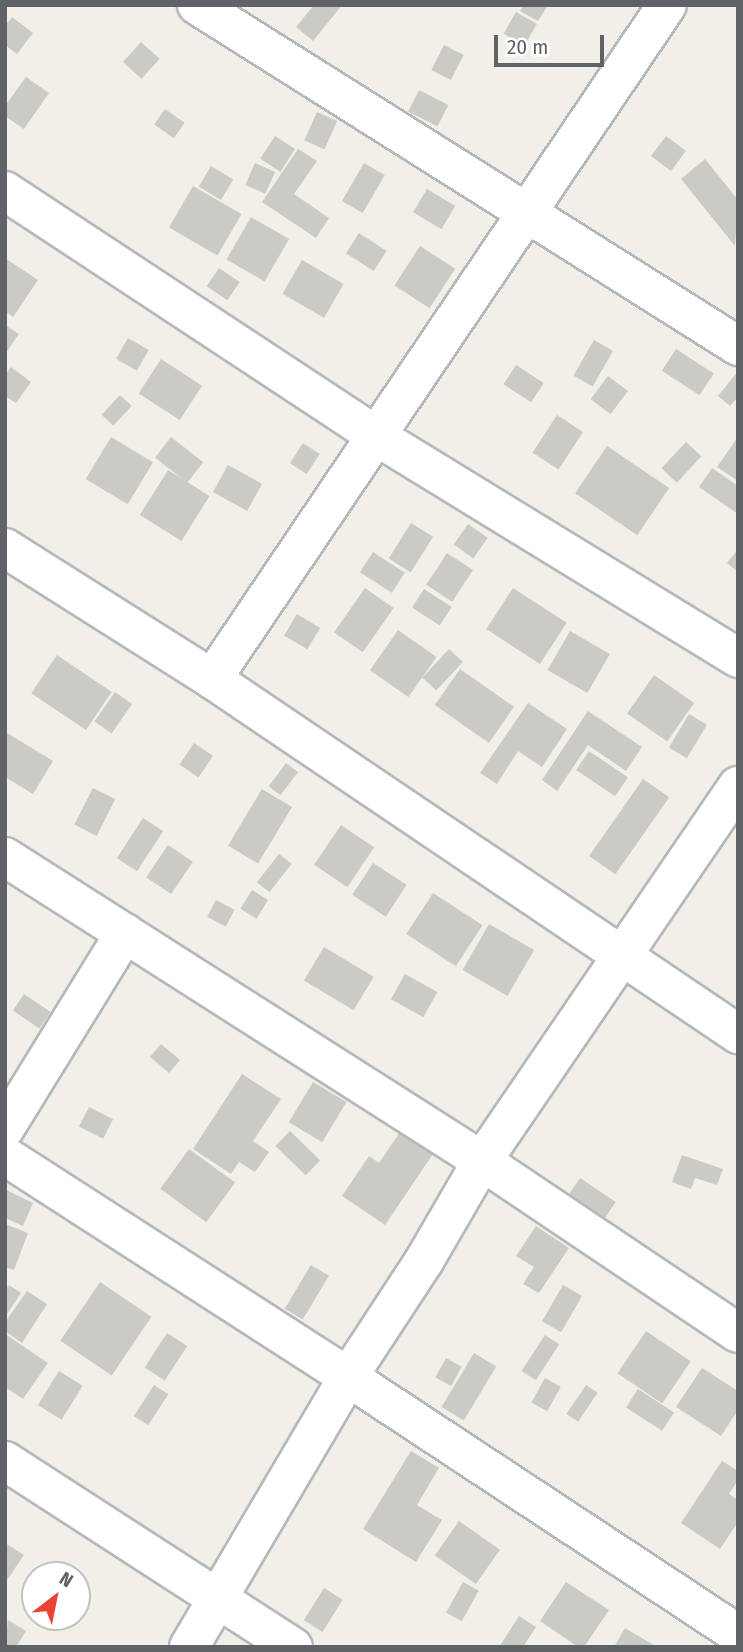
<!DOCTYPE html>
<html>
<head>
<meta charset="utf-8">
<style>
	body { margin:0 }
	#map { position:relative; width:743px; height:1652px; overflow:hidden; background:#f1efe8; font-family:"Fira Sans Condensed",sans-serif }
	div>[style] { position:absolute }
	[style*='--x'] { left:calc(var(--x)*1px); top:calc(var(--y)*1px); width:calc(var(--w)*1px); rotate:calc(var(--a)*1deg) }
	.building>* { inset:0; background:#cccac5; transform-origin:0 0 }
	.roads { filter:drop-shadow(2px 0 #b5b8bc) drop-shadow(-2px 0 #b5b8bc) drop-shadow(0 2px #b5b8bc) drop-shadow(0 -2px #b5b8bc) }
	.minor>* { height:38px; margin:-19px; padding:0 19px; transform-origin:19px; border-radius:19px; background:#fff }
	span { translate:-50% -50%; white-space:nowrap; text-align:center; line-height:1.15; -webkit-text-stroke:6px #fff; paint-order:stroke }
	.frame { position:absolute; inset:0; border:7px solid #5f6368; pointer-events:none }
	.north { position:absolute; left:21px; top:1561px; width:70px; height:70px; box-sizing:border-box; background:#fff; border:2px solid #bfc1c3; border-radius:50%; rotate:32deg; font-size:19px; font-weight:700; line-height:28px; text-align:center; color:#5f6368 }
	.north::after { content:''; display:block; margin:auto; width:24px; height:32px; background:#ea4335; clip-path:polygon(50% 0,100% 100%,50% 72%,0 100%) }
	.scale { position:absolute; left:494px; top:35px; width:110px; height:32px; box-sizing:border-box; border:4px solid #5f6368; border-top:0; padding-left:9px; font-size:21px; line-height:24px; white-space:nowrap; color:#5f6368; -webkit-text-stroke:5px #fff; paint-order:stroke }
</style>
</head>
<body>
<div id="map">
	<div class="building">
		<div style="clip-path:polygon(314px 5px,342px 5px,313px 41px,296px 27px)"></div>
		<div style="clip-path:polygon(524px 5px,548px 5px,538px 21px,520px 11px)"></div>
		<div style="left:516px;top:12px;width:24px;height:25px;rotate:30deg"></div>
		<div style="clip-path:polygon(12px 17px,33px 33px,17px 54px,5px 45px,5px 26px)"></div>
		<div style="left:141px;top:42px;width:25px;height:27px;rotate:42deg"></div>
		<div style="left:444px;top:45px;width:22px;height:28px;rotate:27deg"></div>
		<div style="clip-path:polygon(26px 77px,49px 93px,24px 129px,5px 116px,5px 106px)"></div>
		<div style="left:419px;top:90px;width:33px;height:24px;rotate:27deg"></div>
		<div style="left:165px;top:109px;width:24px;height:19px;rotate:35deg"></div>
		<div style="left:317px;top:112px;width:22px;height:31px;rotate:24deg"></div>
		<div style="left:275px;top:136px;width:24px;height:27px;rotate:33deg"></div>
		<div style="left:666px;top:136px;width:25px;height:25px;rotate:37deg"></div>
		<div style="clip-path:polygon(298px 149px,317px 161px,294px 194px,329px 218px,316px 238px,262px 202px)"></div>
		<div style="clip-path:polygon(705px 159px,738px 200px,735px 246px,681px 179px)"></div>
		<div style="left:255px;top:163px;width:22px;height:24px;rotate:24deg"></div>
		<div style="left:364px;top:163px;width:24px;height:44px;rotate:30deg"></div>
		<div style="left:211px;top:166px;width:26px;height:24px;rotate:31deg"></div>
		<div style="left:193px;top:186px;width:56px;height:48px;rotate:30deg"></div>
		<div style="left:427px;top:189px;width:33px;height:27px;rotate:31deg"></div>
		<div style="left:251px;top:217px;width:44px;height:49px;rotate:30deg"></div>
		<div style="left:359px;top:233px;width:33px;height:24px;rotate:33deg"></div>
		<div style="left:420px;top:246px;width:42px;height:47px;rotate:33deg"></div>
		<div style="clip-path:polygon(5px 258px,38px 280px,13px 317px,5px 311px)"></div>
		<div style="left:302px;top:260px;width:48px;height:39px;rotate:30deg"></div>
		<div style="left:219px;top:268px;width:25px;height:22px;rotate:34deg"></div>
		<div style="clip-path:polygon(5px 325px,19px 334px,5px 354px)"></div>
		<div style="left:128px;top:338px;width:24px;height:24px;rotate:30deg"></div>
		<div style="left:594px;top:340px;width:22px;height:41px;rotate:30deg"></div>
		<div style="left:676px;top:349px;width:45px;height:26px;rotate:33deg"></div>
		<div style="left:161px;top:359px;width:49px;height:41px;rotate:33deg"></div>
		<div style="left:516px;top:365px;width:33px;height:23px;rotate:33deg"></div>
		<div style="clip-path:polygon(11px 367px,31px 382px,16px 403px,5px 396px,5px 375px)"></div>
		<div style="clip-path:polygon(738px 371px,738px 397px,730px 406px,718px 396px)"></div>
		<div style="left:608px;top:376px;width:25px;height:29px;rotate:37deg"></div>
		<div style="left:120px;top:395px;width:16px;height:27px;rotate:43deg"></div>
		<div style="left:557px;top:415px;width:31px;height:45px;rotate:33deg"></div>
		<div style="left:111px;top:437px;width:49px;height:49px;rotate:31deg"></div>
		<div style="left:171px;top:437px;width:41px;height:26px;rotate:38deg"></div>
		<div style="clip-path:polygon(738px 437px,738px 481px,717px 467px)"></div>
		<div style="left:686px;top:442px;width:21px;height:36px;rotate:43deg"></div>
		<div style="left:303px;top:443px;width:20px;height:24px;rotate:33deg"></div>
		<div style="left:607px;top:446px;width:75px;height:57px;rotate:34deg"></div>
		<div style="left:228px;top:465px;width:39px;height:31px;rotate:29deg"></div>
		<div style="clip-path:polygon(712px 468px,738px 486px,738px 514px,699px 487px)"></div>
		<div style="left:168px;top:470px;width:49px;height:53px;rotate:32deg"></div>
		<div style="left:411px;top:523px;width:26px;height:42px;rotate:32deg"></div>
		<div style="left:468px;top:524px;width:24px;height:25px;rotate:35deg"></div>
		<div style="clip-path:polygon(738px 549px,738px 572px,727px 563px)"></div>
		<div style="left:373px;top:552px;width:38px;height:24px;rotate:33deg"></div>
		<div style="left:447px;top:553px;width:31px;height:38px;rotate:33deg"></div>
		<div style="left:365px;top:588px;width:35px;height:54px;rotate:35deg"></div>
		<div style="left:513px;top:588px;width:64px;height:49px;rotate:33deg"></div>
		<div style="left:424px;top:589px;width:33px;height:22px;rotate:33deg"></div>
		<div style="left:297px;top:614px;width:27px;height:25px;rotate:31deg"></div>
		<div style="left:398px;top:630px;width:47px;height:49px;rotate:35deg"></div>
		<div style="left:570px;top:631px;width:46px;height:45px;rotate:30deg"></div>
		<div style="left:449px;top:649px;width:19px;height:39px;rotate:43deg"></div>
		<div style="left:57px;top:655px;width:66px;height:46px;rotate:34deg"></div>
		<div style="left:460px;top:669px;width:66px;height:44px;rotate:35deg"></div>
		<div style="left:654px;top:675px;width:49px;height:47px;rotate:35deg"></div>
		<div style="left:115px;top:692px;width:21px;height:36px;rotate:35deg"></div>
		<div style="clip-path:polygon(528px 703px,567px 729px,542px 767px,518px 751px,497px 784px,480px 773px)"></div>
		<div style="clip-path:polygon(588px 711px,642px 747px,626px 771px,588px 745px,557px 791px,542px 780px)"></div>
		<div style="left:689px;top:714px;width:21px;height:39px;rotate:31deg"></div>
		<div style="clip-path:polygon(7px 733px,53px 761px,33px 794px,5px 777px)"></div>
		<div style="left:194px;top:743px;width:23px;height:26px;rotate:34deg"></div>
		<div style="left:589px;top:751px;width:47px;height:23px;rotate:34deg"></div>
		<div style="left:286px;top:763px;width:15px;height:29px;rotate:37deg"></div>
		<div style="left:643px;top:779px;width:32px;height:94px;rotate:35deg"></div>
		<div style="left:93px;top:788px;width:25px;height:41px;rotate:27deg"></div>
		<div style="left:262px;top:789px;width:35px;height:66px;rotate:31deg"></div>
		<div style="left:143px;top:818px;width:24px;height:48px;rotate:33deg"></div>
		<div style="left:341px;top:825px;width:40px;height:48px;rotate:34deg"></div>
		<div style="left:168px;top:845px;width:30px;height:39px;rotate:34deg"></div>
		<div style="left:279px;top:854px;width:16px;height:36px;rotate:38deg"></div>
		<div style="left:373px;top:863px;width:40px;height:38px;rotate:33deg"></div>
		<div style="left:252px;top:890px;width:19px;height:22px;rotate:32deg"></div>
		<div style="left:433px;top:893px;width:59px;height:49px;rotate:33deg"></div>
		<div style="left:216px;top:900px;width:21px;height:19px;rotate:28deg"></div>
		<div style="left:489px;top:924px;width:52px;height:53px;rotate:30deg"></div>
		<div style="left:324px;top:947px;width:58px;height:39px;rotate:31deg"></div>
		<div style="left:405px;top:974px;width:37px;height:29px;rotate:29deg"></div>
		<div style="left:24px;top:994px;width:32px;height:20px;rotate:34deg"></div>
		<div style="left:161px;top:1044px;width:25px;height:17px;rotate:40deg"></div>
		<div style="clip-path:polygon(242px 1074px,281px 1099px,253px 1141px,269px 1152px,255px 1172px,239px 1162px,231px 1174px,193px 1149px)"></div>
		<div style="left:313px;top:1082px;width:39px;height:47px;rotate:31deg"></div>
		<div style="left:89px;top:1107px;width:27px;height:22px;rotate:27deg"></div>
		<div style="left:290px;top:1131px;width:42px;height:21px;rotate:44deg"></div>
		<div style="clip-path:polygon(400px 1132px,433px 1154px,385px 1225px,342px 1196px,369px 1156px,379px 1163px)"></div>
		<div style="left:189px;top:1149px;width:57px;height:49px;rotate:36deg"></div>
		<div style="clip-path:polygon(682px 1155px,723px 1169px,717px 1185px,695px 1178px,691px 1189px,672px 1182px)"></div>
		<div style="left:580px;top:1178px;width:43px;height:20px;rotate:34deg"></div>
		<div style="clip-path:polygon(6px 1190px,33px 1203px,23px 1226px,5px 1218px)"></div>
		<div style="clip-path:polygon(5px 1224px,28px 1233px,14px 1270px,5px 1267px)"></div>
		<div style="clip-path:polygon(536px 1226px,569px 1248px,539px 1293px,523px 1284px,534px 1267px,516px 1256px)"></div>
		<div style="left:311px;top:1265px;width:21px;height:51px;rotate:31deg"></div>
		<div style="left:100px;top:1282px;width:62px;height:71px;rotate:34deg"></div>
		<div style="clip-path:polygon(9px 1285px,21px 1293px,5px 1317px,5px 1291px)"></div>
		<div style="left:563px;top:1285px;width:22px;height:42px;rotate:30deg"></div>
		<div style="clip-path:polygon(27px 1291px,47px 1304px,22px 1343px,5px 1331px,5px 1322px)"></div>
		<div style="left:646px;top:1331px;width:54px;height:51px;rotate:34deg"></div>
		<div style="left:167px;top:1333px;width:24px;height:41px;rotate:33deg"></div>
		<div style="clip-path:polygon(5px 1334px,48px 1363px,23px 1399px,5px 1387px)"></div>
		<div style="left:545px;top:1335px;width:17px;height:43px;rotate:33deg"></div>
		<div style="left:474px;top:1353px;width:26px;height:63px;rotate:31deg"></div>
		<div style="left:446px;top:1358px;width:18px;height:22px;rotate:29deg"></div>
		<div style="clip-path:polygon(702px 1368px,738px 1391px,738px 1410px,721px 1436px,676px 1407px)"></div>
		<div style="left:59px;top:1371px;width:28px;height:40px;rotate:32deg"></div>
		<div style="left:545px;top:1378px;width:18px;height:28px;rotate:29deg"></div>
		<div style="left:154px;top:1385px;width:17px;height:37px;rotate:33deg"></div>
		<div style="left:586px;top:1385px;width:14px;height:35px;rotate:34deg"></div>
		<div style="left:638px;top:1389px;width:43px;height:22px;rotate:33deg"></div>
		<div style="clip-path:polygon(411px 1451px,439px 1468px,417px 1505px,442px 1520px,416px 1562px,363px 1529px)"></div>
		<div style="clip-path:polygon(722px 1461px,738px 1471px,738px 1480px,729px 1494px,738px 1500px,738px 1522px,720px 1549px,681px 1523px)"></div>
		<div style="left:459px;top:1521px;width:50px;height:42px;rotate:35deg"></div>
		<div style="clip-path:polygon(5px 1543px,24px 1555px,5px 1583px)"></div>
		<div style="left:463px;top:1582px;width:18px;height:35px;rotate:29deg"></div>
		<div style="clip-path:polygon(566px 1582px,609px 1610px,584px 1647px,578px 1647px,540px 1621px)"></div>
		<div style="left:324px;top:1588px;width:22px;height:38px;rotate:32deg"></div>
		<div style="clip-path:polygon(519px 1616px,536px 1627px,523px 1647px,499px 1647px)"></div>
		<div style="clip-path:polygon(8px 1620px,26px 1631px,16px 1647px,5px 1647px)"></div>
		<div style="clip-path:polygon(625px 1628px,657px 1647px,614px 1647px)"></div>
	</div>
	<div class="roads">
		<div class="minor">
			<div style="--x:197;--y:5;--w:640;--a:32.22"></div>
			<div style="--x:5;--y:191;--w:445;--a:33.4"></div>
			<div style="--x:376;--y:436;--w:425;--a:31.5"></div>
			<div style="--x:5;--y:548;--w:245;--a:32.3"></div>
			<div style="--x:212;--y:679;--w:635;--a:34.02"></div>
			<div style="--x:212;--y:679;--w:813;--a:-55.98"></div>
			<div style="--x:5;--y:857;--w:566;--a:32.51"></div>
			<div style="--x:482;--y:1161;--w:308;--a:33.9"></div>
			<div style="--x:5;--y:1128;--w:229;--a:-58.4"></div>
			<div style="--x:5;--y:1156;--w:408;--a:32.8"></div>
			<div style="--x:348;--y:1377;--w:467;--a:33.4"></div>
			<div style="--x:5;--y:1461;--w:343;--a:32.9"></div>
			<div style="--x:189;--y:1647;--w:313;--a:-59.5"></div>
			<div style="--x:348;--y:1377;--w:139;--a:-56.8"></div>
			<div style="--x:424;--y:1261;--w:116;--a:-59.9"></div>
			<div style="--x:482;--y:1161;--w:454;--a:-55.7"></div>
		</div>
	</div>
	<div class="frame"></div>
	<div class="north">N</div>
	<div class="scale">20 m</div>
</div>
</body>
</html>
